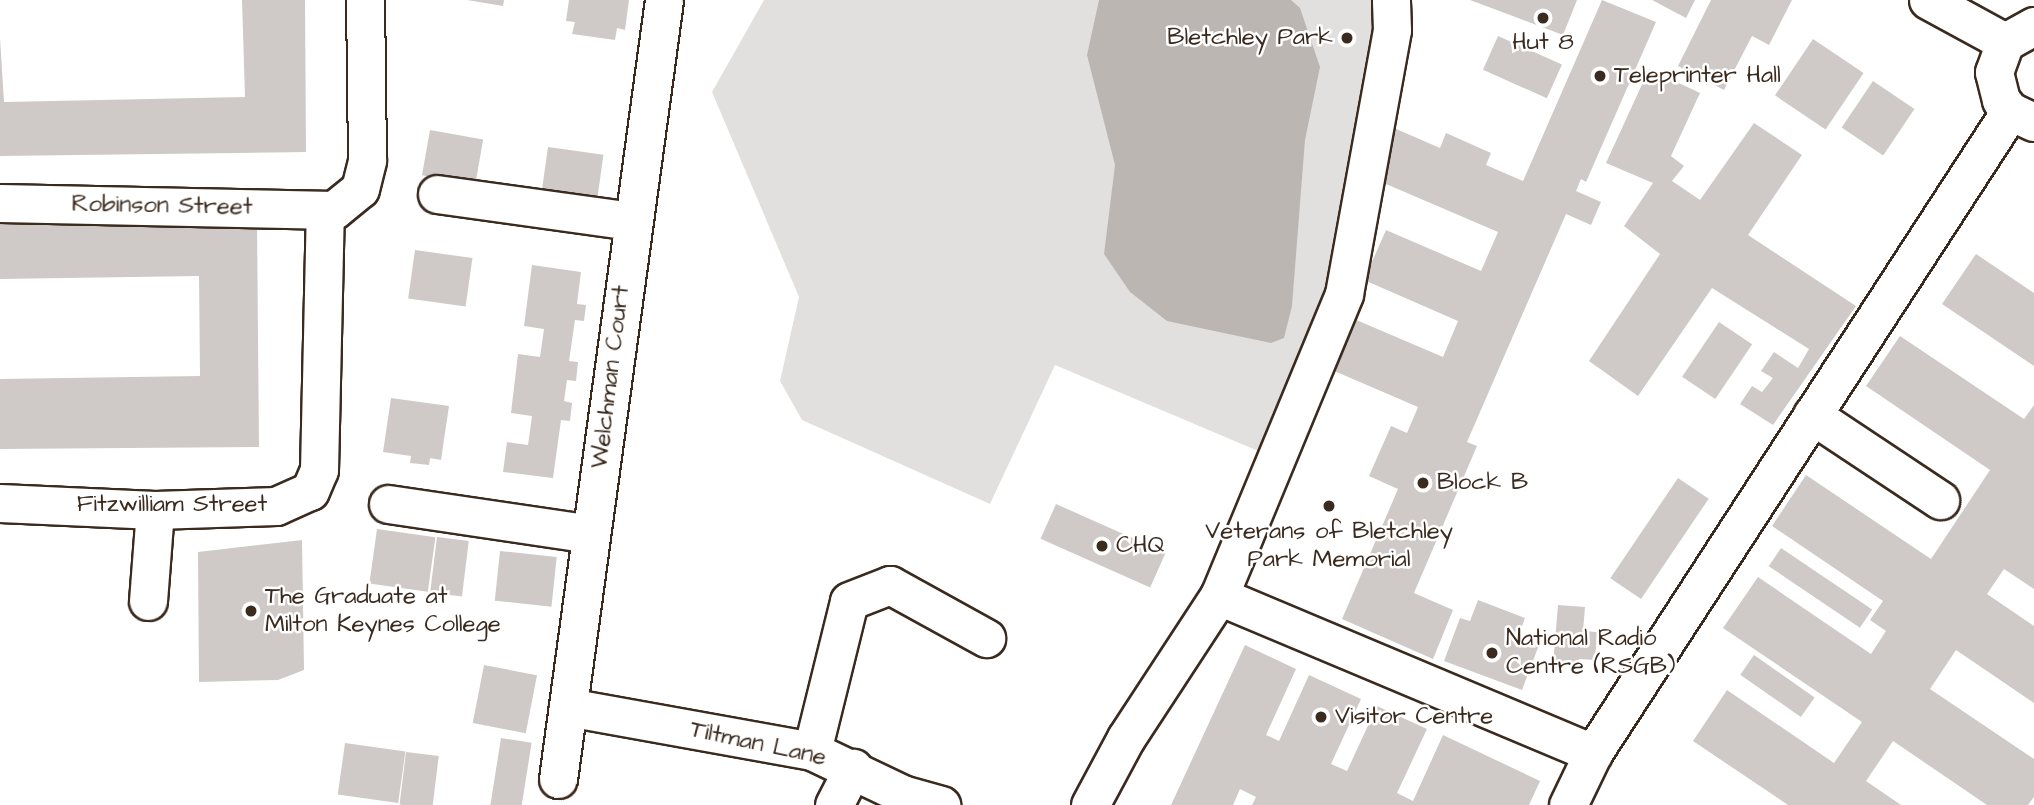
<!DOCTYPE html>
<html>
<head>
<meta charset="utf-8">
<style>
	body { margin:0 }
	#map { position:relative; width:2034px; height:805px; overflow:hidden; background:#fff; font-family:"Architects Daughter",sans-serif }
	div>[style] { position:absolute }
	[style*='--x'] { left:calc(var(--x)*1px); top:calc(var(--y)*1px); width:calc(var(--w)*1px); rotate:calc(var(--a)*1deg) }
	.green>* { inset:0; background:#e2e0de }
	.water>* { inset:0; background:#bcb6b3 }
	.building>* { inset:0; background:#cfcac7; transform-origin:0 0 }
	.roads { filter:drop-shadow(2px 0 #3b2a1e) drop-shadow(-2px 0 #3b2a1e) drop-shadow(0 2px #3b2a1e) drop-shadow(0 -2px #3b2a1e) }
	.minor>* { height:37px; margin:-18.5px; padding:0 18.5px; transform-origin:18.5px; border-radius:18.5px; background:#fff }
	.dots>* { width:19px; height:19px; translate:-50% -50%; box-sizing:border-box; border:4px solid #fff; border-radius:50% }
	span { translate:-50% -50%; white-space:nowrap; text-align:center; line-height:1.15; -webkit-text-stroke:5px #fff; paint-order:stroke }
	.poi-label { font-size:24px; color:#3b2a1e }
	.right { translate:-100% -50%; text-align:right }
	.left { translate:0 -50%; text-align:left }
	.street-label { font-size:24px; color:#3b2a1e }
</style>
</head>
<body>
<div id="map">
	<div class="green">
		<div style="clip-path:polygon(764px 0,1379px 0,1335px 294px,1263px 453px,1055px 365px,990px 504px,802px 420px,780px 381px,799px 297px,712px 92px)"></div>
	</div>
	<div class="water">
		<div style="clip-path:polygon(1099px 0,1291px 0,1300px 8px,1320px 67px,1305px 140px,1292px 306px,1284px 338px,1271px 343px,1167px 321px,1130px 292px,1104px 254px,1115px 165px,1087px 55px)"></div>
	</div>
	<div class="building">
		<div style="clip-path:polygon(242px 0,305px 0,306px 152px,0 156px,0 38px,4px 102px,245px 97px)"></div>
		<div style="clip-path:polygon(467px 0,504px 0,503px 6px)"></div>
		<div style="clip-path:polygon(569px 0,629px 0,625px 30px,617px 28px,615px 40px,572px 34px,575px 22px,566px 21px)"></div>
		<div style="clip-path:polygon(1470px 0,1577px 0,1563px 35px)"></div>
		<div style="clip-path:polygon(1602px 0,1656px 22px,1586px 182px,1581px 179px,1576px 191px,1601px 202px,1591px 225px,1566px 214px,1467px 442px,1477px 446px,1414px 593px,1453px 610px,1433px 659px,1342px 619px,1398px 489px,1369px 476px,1391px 426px,1407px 433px,1418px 407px,1325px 367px,1347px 316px,1443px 357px,1458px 321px,1364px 280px,1386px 230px,1481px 271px,1498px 232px,1372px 178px,1394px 128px,1440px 148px,1446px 133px,1491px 153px,1486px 165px,1523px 181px)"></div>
		<div style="clip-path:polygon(1652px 0,1695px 0,1686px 18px)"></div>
		<div style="clip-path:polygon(1711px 0,1792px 0,1769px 45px,1752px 36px,1724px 90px,1678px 66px)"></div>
		<div style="left:1498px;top:36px;width:70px;height:37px;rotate:24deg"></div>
		<div style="left:1813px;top:39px;width:61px;height:68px;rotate:34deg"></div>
		<div style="clip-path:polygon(1649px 69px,1700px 93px,1671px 156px,1684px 166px,1672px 181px,1700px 200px,1754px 123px,1802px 155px,1748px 235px,1856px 306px,1773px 425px,1740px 404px,1752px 386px,1762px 392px,1773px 378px,1761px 371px,1774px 352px,1798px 368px,1809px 349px,1712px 288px,1638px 396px,1589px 361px,1660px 254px,1624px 226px,1653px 183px,1606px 163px)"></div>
		<div style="left:1873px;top:81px;width:50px;height:56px;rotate:34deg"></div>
		<div style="left:430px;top:130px;width:54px;height:46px;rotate:10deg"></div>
		<div style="left:548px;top:147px;width:56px;height:48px;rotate:8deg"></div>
		<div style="clip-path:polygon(257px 222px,259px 447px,0 449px,0 379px,200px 376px,199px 276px,0 279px,0 224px)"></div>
		<div style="left:415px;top:250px;width:58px;height:49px;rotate:8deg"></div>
		<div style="clip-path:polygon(1976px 254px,2034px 293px,2034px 366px,1942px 304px)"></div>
		<div style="clip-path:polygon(532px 265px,581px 272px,577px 304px,586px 305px,584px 321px,575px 320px,569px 361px,578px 362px,576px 381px,567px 380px,564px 401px,572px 403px,570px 421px,561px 420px,553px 478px,503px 472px,507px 442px,528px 445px,532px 416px,511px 413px,518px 354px,540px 357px,544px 329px,524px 326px)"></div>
		<div style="left:1719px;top:322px;width:40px;height:66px;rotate:34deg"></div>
		<div style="clip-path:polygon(1900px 336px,2024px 419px,2034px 405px,2034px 589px,2004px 569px,1987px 594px,2034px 626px,2034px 703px,1956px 650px,1930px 689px,2034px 759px,2034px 797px,2028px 805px,1987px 805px,1893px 741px,1866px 781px,1901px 805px,1788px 805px,1693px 741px,1727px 690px,1834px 763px,1862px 722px,1723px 628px,1758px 577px,1871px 654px,1886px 631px,1870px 620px,1883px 601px,1772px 526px,1806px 475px,1931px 559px,1990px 470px,1866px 386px)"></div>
		<div style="clip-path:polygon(391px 398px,449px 406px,441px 460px,430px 458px,429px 465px,410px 463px,411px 456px,383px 452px)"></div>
		<div style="left:1678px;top:478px;width:37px;height:121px;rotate:34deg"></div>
		<div style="left:1056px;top:504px;width:120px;height:38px;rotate:24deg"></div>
		<div style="left:377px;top:529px;width:59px;height:55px;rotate:8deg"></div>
		<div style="left:437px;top:537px;width:32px;height:56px;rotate:7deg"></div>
		<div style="clip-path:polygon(302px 540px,304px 670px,278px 680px,199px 682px,198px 552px)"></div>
		<div style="left:1781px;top:548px;width:110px;height:22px;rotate:34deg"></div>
		<div style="left:500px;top:551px;width:57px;height:50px;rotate:6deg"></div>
		<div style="clip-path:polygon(1478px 600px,1525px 618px,1518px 637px,1539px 645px,1522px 690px,1444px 661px,1460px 618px,1470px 621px)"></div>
		<div style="clip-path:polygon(1558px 605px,1585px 607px,1583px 631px,1597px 632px,1595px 660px,1579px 659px,1578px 666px,1553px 664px)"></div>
		<div style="clip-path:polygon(1245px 645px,1296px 669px,1266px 735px,1279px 741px,1309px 675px,1361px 699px,1331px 764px,1347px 771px,1377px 706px,1427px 729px,1397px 793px,1413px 801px,1443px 735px,1540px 781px,1529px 805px,1252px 805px,1256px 797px,1240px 789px,1233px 805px,1171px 805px)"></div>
		<div style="left:1754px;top:655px;width:74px;height:24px;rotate:35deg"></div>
		<div style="left:484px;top:665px;width:54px;height:59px;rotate:11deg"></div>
		<div style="left:501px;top:738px;width:31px;height:68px;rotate:9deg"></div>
		<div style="left:345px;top:743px;width:61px;height:52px;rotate:8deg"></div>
		<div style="left:406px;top:752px;width:33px;height:53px;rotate:7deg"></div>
	</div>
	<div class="roads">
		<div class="minor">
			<div style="--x:1928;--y:0;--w:88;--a:28.6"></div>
			<div style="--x:2034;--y:26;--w:33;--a:151"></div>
			<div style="--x:2005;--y:42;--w:32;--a:110"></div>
			<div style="--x:1994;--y:72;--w:29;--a:76"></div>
			<div style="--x:2001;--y:100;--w:14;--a:51"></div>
			<div style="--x:2010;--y:111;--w:26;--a:25"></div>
			<div style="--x:437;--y:194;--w:197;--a:7.9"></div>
			<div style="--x:0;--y:203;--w:334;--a:1.2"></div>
			<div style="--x:334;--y:210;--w:33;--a:-39"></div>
			<div style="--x:360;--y:189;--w:30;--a:-76"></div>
			<div style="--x:367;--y:160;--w:160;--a:-90.7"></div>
			<div style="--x:1812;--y:415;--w:154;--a:33.6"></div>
			<div style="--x:0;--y:503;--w:155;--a:2.6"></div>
			<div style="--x:155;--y:510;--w:121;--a:-1.9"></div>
			<div style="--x:276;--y:506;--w:37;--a:-24"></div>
			<div style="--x:310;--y:491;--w:23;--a:-67"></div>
			<div style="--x:319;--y:470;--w:260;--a:-88.7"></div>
			<div style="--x:388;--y:504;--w:205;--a:8.4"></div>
			<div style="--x:1219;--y:596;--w:406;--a:22.8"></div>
			<div style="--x:148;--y:601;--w:91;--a:-85.6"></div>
			<div style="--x:568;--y:707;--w:248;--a:10.2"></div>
			<div style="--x:812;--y:751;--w:100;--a:25.5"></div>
			<div style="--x:902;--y:794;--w:41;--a:15.8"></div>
			<div style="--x:812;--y:751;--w:154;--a:-76.1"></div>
			<div style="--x:849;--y:601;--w:44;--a:-21.3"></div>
			<div style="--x:890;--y:585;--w:110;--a:28.9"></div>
			<div style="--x:558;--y:779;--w:786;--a:-82.25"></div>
			<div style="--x:834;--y:805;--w:42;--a:-62.8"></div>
			<div style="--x:1090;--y:805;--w:76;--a:-61.8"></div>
			<div style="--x:1126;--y:738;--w:170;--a:-56.8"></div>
			<div style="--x:1219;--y:596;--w:327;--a:-67.5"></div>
			<div style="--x:1344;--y:294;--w:268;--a:-79.7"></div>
			<div style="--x:1392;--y:30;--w:30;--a:-92"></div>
			<div style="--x:1568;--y:805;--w:58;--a:-64.3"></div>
			<div style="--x:1593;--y:753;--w:766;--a:-56.99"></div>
		</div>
	</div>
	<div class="dots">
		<div style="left:1543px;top:18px;background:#3b2a1e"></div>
		<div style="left:1347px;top:38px;background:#3b2a1e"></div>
		<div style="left:1600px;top:76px;background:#3b2a1e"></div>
		<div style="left:1423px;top:483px;background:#3b2a1e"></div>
		<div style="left:1329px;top:506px;background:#3b2a1e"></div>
		<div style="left:1102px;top:546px;background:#3b2a1e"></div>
		<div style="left:251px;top:611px;background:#3b2a1e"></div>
		<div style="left:1492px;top:653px;background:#3b2a1e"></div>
		<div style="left:1321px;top:717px;background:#3b2a1e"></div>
	</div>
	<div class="poi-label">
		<span class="right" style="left:1333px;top:38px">Bletchley Park</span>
		<span style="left:1543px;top:43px">Hut 8</span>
		<span class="left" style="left:1614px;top:76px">Teleprinter Hall</span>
		<span class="left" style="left:1437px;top:483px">Block B</span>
		<span style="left:1329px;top:546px">Veterans of Bletchley<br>Park Memorial</span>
		<span class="left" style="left:1116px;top:546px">CHQ</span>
		<span class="left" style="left:265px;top:611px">The Graduate at<br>Milton Keynes College</span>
		<span class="left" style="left:1506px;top:653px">National Radio<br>Centre (RSGB)</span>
		<span class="left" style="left:1335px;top:717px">Visitor Centre</span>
	</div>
	<div class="street-label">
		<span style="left:162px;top:206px;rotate:1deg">Robinson Street</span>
		<span style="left:611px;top:377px;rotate:-83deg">Welchman Court</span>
		<span style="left:172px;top:505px">Fitzwilliam Street</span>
		<span style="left:758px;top:744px;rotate:12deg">Tiltman Lane</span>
	</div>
</div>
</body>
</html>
